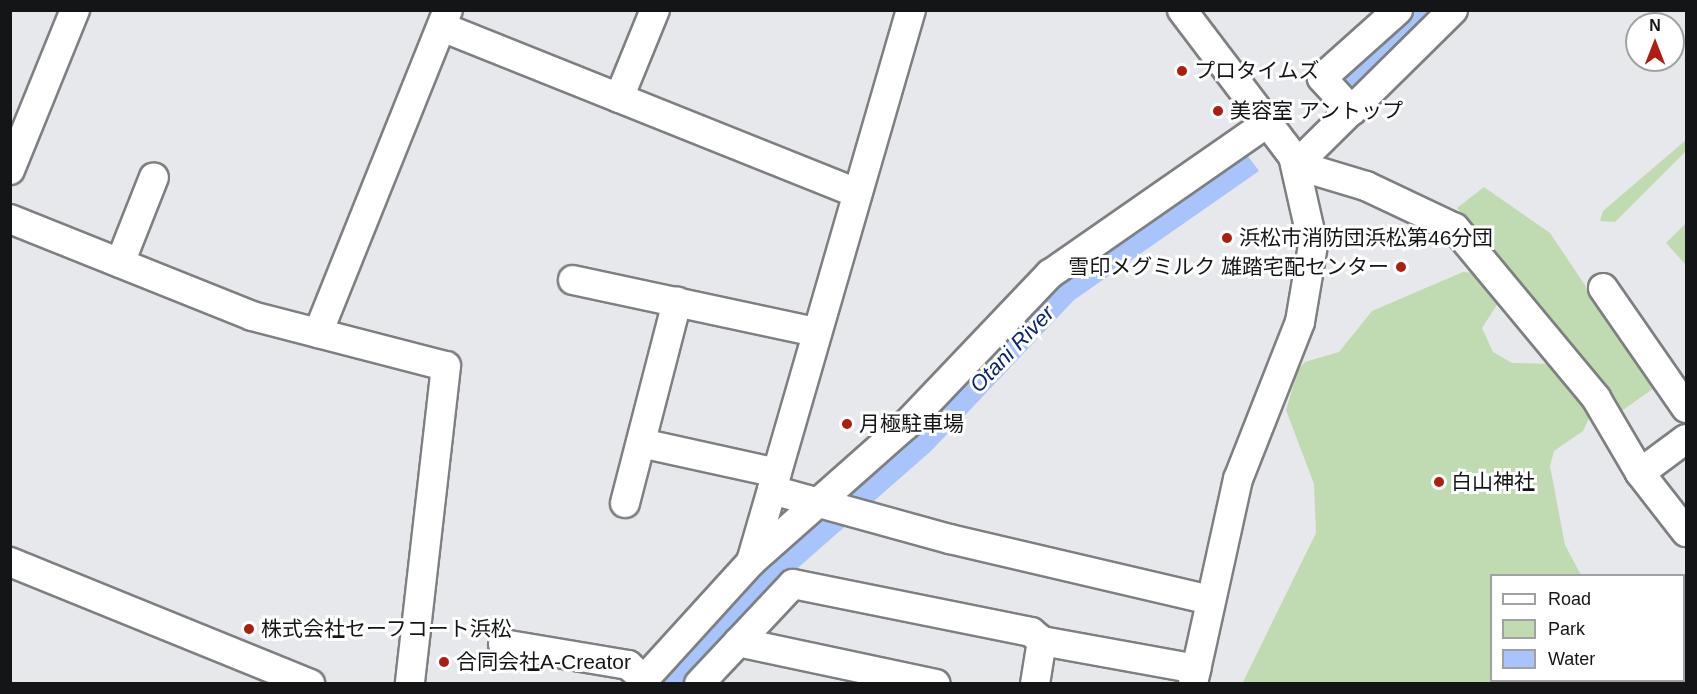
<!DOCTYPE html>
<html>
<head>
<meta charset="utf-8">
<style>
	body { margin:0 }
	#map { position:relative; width:1697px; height:694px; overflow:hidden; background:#e7e8eb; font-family:Arial,"Noto Sans JP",sans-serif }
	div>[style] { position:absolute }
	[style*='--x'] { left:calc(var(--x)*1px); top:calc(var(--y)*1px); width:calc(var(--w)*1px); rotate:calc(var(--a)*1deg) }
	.green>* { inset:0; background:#c0dab2 }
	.water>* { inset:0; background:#a9c4fa }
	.roads { filter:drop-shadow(2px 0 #7e7f81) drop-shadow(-2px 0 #7e7f81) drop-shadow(0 2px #7e7f81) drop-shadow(0 -2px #7e7f81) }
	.minor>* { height:28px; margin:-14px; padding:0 14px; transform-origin:14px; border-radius:14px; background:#fff }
	.dots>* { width:16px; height:16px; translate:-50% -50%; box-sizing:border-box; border:3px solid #fff; border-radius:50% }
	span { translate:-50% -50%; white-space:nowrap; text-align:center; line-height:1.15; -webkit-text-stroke:6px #fff; paint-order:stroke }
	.poi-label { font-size:21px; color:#141516 }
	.left { translate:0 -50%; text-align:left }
	.right { translate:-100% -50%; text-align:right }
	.water-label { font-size:22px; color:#08256e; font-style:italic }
	.frame { position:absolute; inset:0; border:12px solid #141516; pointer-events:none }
	.legend { position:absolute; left:1490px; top:574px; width:195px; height:108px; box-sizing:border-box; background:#fff; border:2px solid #a1a1a2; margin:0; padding:8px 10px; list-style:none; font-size:18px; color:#141516 }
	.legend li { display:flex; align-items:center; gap:12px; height:30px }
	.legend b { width:30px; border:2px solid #a1a1a2 }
	.north { position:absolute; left:1625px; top:12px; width:60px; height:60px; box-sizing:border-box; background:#fff; border:2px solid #a1a1a2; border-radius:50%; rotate:0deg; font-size:16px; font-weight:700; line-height:24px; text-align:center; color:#141516 }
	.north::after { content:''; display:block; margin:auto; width:21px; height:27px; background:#ad1e10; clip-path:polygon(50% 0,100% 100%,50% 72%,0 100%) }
</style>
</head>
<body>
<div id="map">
	<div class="green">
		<div style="clip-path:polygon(1686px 140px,1686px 151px,1615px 222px,1600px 221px,1603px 211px)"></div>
		<div style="clip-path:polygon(1484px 187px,1550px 233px,1654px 388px,1620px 412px,1457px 208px)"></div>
		<div style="clip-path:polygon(1686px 223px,1686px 265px,1666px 243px)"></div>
		<div style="clip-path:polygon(1463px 272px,1479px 273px,1500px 300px,1482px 328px,1493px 352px,1512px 363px,1552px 364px,1590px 416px,1583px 431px,1554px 451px,1550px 466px,1565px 545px,1581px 575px,1492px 576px,1492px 680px,1658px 681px,1242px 684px,1316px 533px,1314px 484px,1286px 410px,1298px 370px,1305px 362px,1339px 352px,1372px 311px)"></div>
	</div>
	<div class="water">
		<div style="clip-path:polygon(1410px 11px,1435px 11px,1352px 93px,1337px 76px)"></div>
		<div style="clip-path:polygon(1244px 151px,1259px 171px,1074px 300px,931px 451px,792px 573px,688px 683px,654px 684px,759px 569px,1039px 298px)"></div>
	</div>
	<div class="roads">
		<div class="minor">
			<div style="--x:1182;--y:10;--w:183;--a:52.8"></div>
			<div style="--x:1293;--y:156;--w:91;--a:77.3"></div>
			<div style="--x:1313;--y:245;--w:78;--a:99.6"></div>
			<div style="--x:1300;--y:322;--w:169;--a:111.5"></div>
			<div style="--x:1238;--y:479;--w:210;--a:102.4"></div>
			<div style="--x:1453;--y:10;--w:221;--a:135.4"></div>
			<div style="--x:1296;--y:165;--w:73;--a:16.7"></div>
			<div style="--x:1366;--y:186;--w:98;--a:25.3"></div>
			<div style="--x:1455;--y:228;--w:221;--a:50.3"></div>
			<div style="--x:1596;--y:398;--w:87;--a:59.6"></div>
			<div style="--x:1640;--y:473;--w:75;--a:52.1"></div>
			<div style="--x:442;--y:27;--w:446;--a:21.8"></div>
			<div style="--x:619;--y:98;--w:95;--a:-67.8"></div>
			<div style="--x:1352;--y:111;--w:45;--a:-132.3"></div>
			<div style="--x:1322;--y:78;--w:102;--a:-41.8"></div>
			<div style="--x:10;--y:170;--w:173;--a:-67.9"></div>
			<div style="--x:10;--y:219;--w:261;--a:21.8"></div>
			<div style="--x:252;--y:316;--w:200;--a:14.5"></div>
			<div style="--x:446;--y:366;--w:320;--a:96.5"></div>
			<div style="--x:120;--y:263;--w:92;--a:-68.4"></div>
			<div style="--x:573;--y:280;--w:249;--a:12.1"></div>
			<div style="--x:1603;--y:288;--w:146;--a:55.3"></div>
			<div style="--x:318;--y:333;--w:348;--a:-68.1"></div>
			<div style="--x:641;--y:443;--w:139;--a:12.4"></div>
			<div style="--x:1640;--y:473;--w:57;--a:-36.5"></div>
			<div style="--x:772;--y:490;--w:185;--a:15.4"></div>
			<div style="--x:950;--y:539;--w:267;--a:13.2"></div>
			<div style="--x:625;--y:503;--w:208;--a:-75.5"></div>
			<div style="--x:10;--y:562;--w:324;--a:22.1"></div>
			<div style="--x:751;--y:562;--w:575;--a:-73.84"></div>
			<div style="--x:738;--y:642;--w:202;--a:12"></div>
			<div style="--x:503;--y:644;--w:127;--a:9.5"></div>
			<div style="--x:628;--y:665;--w:21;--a:41"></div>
			<div style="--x:640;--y:684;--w:165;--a:-47.7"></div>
			<div style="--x:751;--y:562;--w:207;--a:-41.5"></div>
			<div style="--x:906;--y:425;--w:209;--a:-46.4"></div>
			<div style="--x:1050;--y:274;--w:264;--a:-34.8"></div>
			<div style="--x:699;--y:684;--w:137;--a:-46.8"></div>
			<div style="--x:793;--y:584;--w:243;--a:11.4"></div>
			<div style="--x:1031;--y:632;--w:14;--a:39"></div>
			<div style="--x:1042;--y:641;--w:157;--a:10.3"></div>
			<div style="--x:1035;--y:684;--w:44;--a:-80.8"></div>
			<div style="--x:1683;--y:684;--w:7;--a:-63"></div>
		</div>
	</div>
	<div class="dots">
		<div style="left:1182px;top:71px;background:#ad1e10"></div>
		<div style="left:1218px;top:111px;background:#ad1e10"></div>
		<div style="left:1227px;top:238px;background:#ad1e10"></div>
		<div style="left:1401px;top:267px;background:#ad1e10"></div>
		<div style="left:847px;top:424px;background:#ad1e10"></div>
		<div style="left:1439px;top:482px;background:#ad1e10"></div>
		<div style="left:249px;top:629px;background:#ad1e10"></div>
		<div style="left:444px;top:662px;background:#ad1e10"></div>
	</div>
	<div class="poi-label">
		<span class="left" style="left:1194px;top:71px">プロタイムズ</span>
		<span class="left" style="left:1230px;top:111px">美容室 アントップ</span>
		<span class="left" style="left:1239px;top:238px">浜松市消防団浜松第46分団</span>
		<span class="right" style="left:1389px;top:267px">雪印メグミルク 雄踏宅配センター</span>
		<span class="left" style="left:859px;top:424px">月極駐車場</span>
		<span class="left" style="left:1451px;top:482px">白山神社</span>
		<span class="left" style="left:261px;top:629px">株式会社セーフコート浜松</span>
		<span class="left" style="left:456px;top:662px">合同会社A-Creator</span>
	</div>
	<div class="water-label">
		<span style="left:1012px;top:349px;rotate:-46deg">Otani River</span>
	</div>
	<div class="frame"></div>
	<ul class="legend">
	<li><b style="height:8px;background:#fff"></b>Road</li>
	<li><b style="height:16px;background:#c0dab2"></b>Park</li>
	<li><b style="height:16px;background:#a9c4fa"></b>Water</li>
	</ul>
	<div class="north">N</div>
</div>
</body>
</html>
